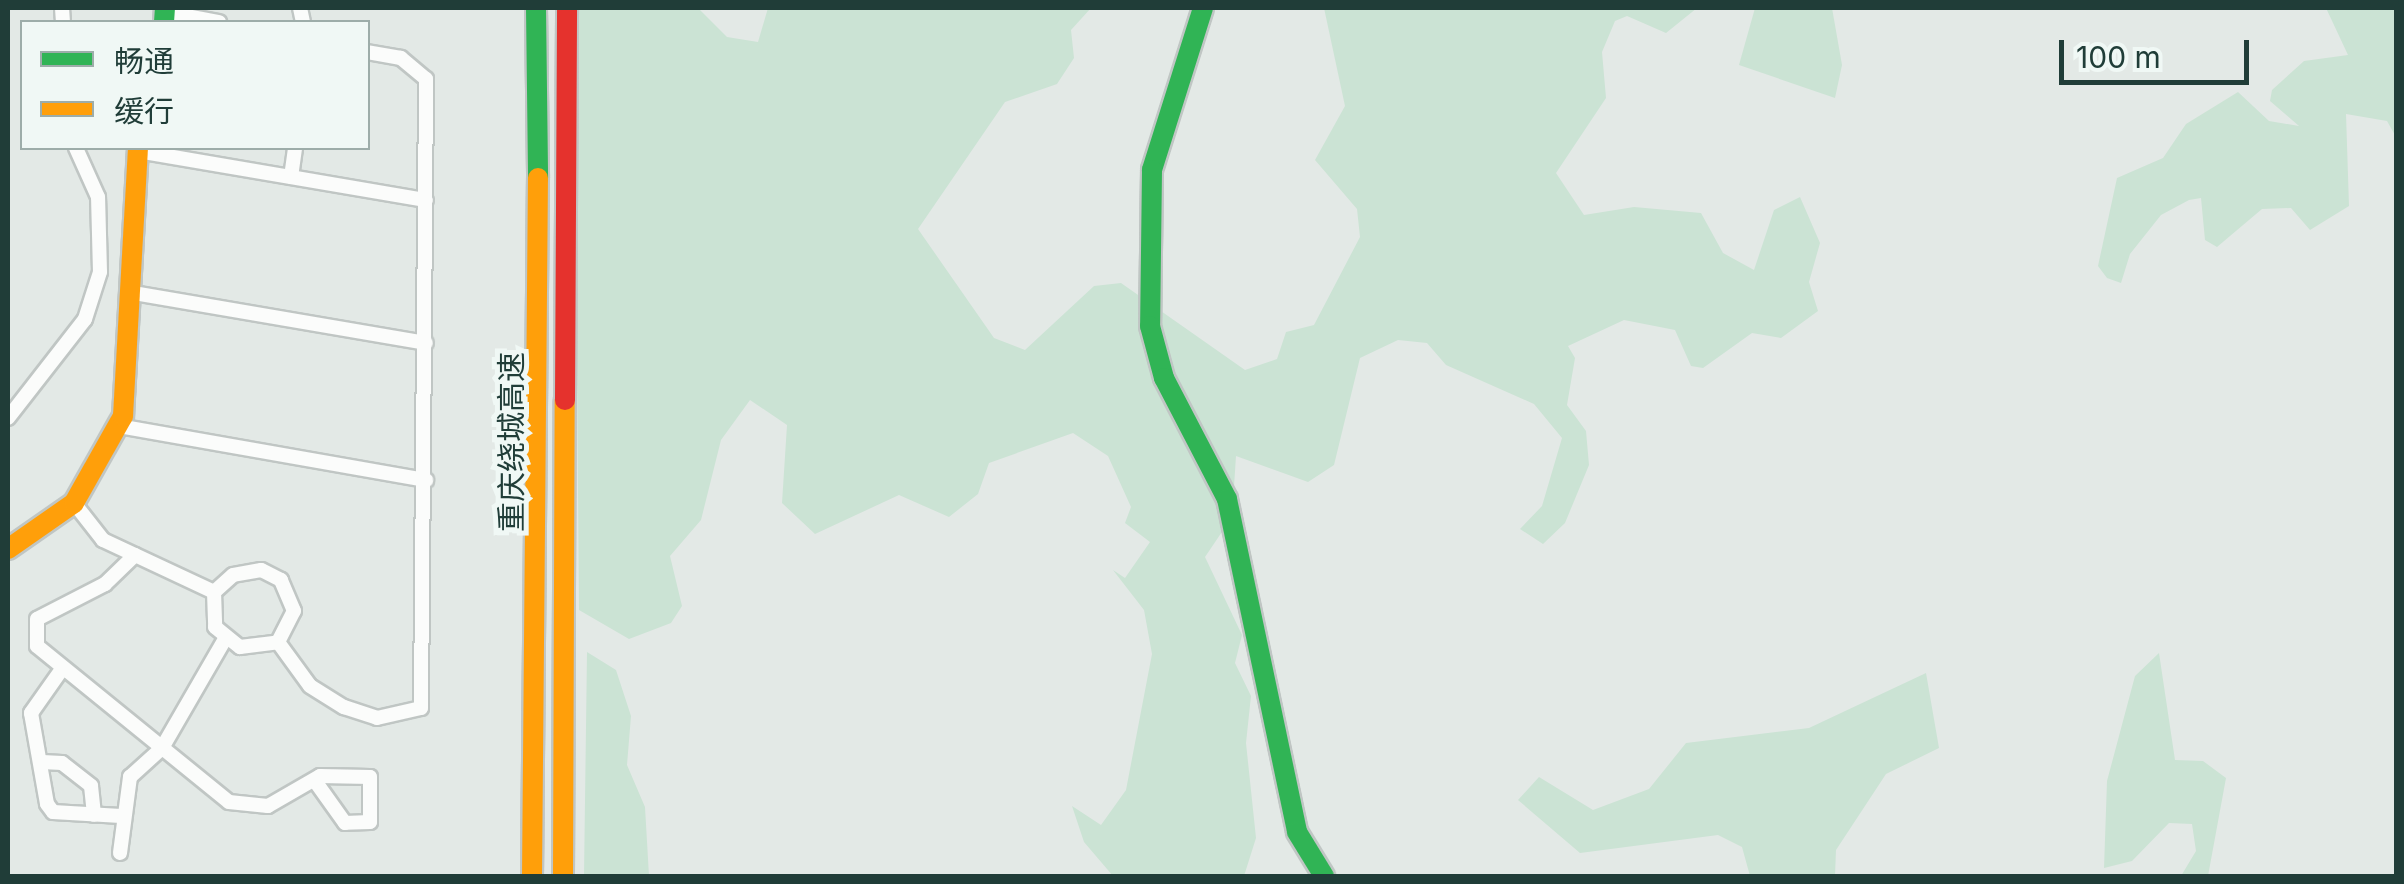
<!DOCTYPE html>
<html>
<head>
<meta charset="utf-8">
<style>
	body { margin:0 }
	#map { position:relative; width:2404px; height:884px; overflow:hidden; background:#e3e9e6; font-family:Inter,"Noto Sans SC",sans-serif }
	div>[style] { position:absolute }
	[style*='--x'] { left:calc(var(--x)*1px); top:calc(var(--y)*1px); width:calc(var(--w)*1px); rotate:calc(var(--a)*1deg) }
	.green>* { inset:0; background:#cbe3d4 }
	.roads { filter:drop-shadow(2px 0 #c0c6c4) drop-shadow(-2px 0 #c0c6c4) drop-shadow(0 2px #c0c6c4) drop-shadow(0 -2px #c0c6c4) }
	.street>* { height:14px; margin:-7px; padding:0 7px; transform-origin:7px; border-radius:7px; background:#fbfcfb }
	.fast>* { height:20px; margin:-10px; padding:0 10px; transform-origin:10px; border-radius:10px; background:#30b455 }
	.slow>* { height:20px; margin:-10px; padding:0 10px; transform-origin:10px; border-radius:10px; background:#ff9f0a }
	.jam>* { height:20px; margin:-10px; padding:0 10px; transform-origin:10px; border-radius:10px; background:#e5322d }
	span { translate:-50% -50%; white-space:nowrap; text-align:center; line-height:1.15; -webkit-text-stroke:10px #f0f8f5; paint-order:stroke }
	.street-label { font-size:30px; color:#203d38 }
	.frame { position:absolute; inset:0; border:10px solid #203d38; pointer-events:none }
	.legend { position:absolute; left:20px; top:20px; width:350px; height:130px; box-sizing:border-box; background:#f0f8f5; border:2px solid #9dada9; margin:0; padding:12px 18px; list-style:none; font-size:30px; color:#203d38 }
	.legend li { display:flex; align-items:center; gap:20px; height:50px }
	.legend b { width:50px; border:2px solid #9dada9 }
	.scale { position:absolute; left:2059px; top:40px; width:190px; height:45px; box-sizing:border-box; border:5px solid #203d38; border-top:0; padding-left:12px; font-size:30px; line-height:35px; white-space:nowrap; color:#203d38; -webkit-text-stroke:8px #f0f8f5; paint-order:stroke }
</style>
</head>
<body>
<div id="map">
	<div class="green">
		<div style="clip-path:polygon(574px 8px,698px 8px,727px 37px,758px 42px,768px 8px,1091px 8px,1071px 30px,1074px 58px,1057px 84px,1005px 102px,918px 229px,994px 338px,1025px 350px,1094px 286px,1121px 283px,1245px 370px,1277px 359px,1286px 332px,1314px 325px,1360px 237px,1357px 209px,1315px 160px,1345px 106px,1324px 8px,1697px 8px,1666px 33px,1627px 16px,1615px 21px,1602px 52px,1606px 98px,1556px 173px,1584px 215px,1634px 207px,1701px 213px,1723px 253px,1754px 270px,1774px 210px,1800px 197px,1820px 243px,1809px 282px,1818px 311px,1781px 338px,1752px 333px,1703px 368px,1691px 366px,1675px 330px,1624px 320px,1568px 346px,1575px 358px,1567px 405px,1586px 431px,1589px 465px,1565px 523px,1543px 544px,1520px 529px,1542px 506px,1562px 438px,1534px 404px,1446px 365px,1427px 343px,1398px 340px,1360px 358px,1334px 465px,1308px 482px,1236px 456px,1232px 517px,1205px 557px,1242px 635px,1235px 663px,1251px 696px,1246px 743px,1256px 838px,1244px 876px,1113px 876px,1084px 842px,1072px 806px,1101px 825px,1126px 790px,1152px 654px,1144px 610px,1113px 570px,1125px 578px,1150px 542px,1125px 523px,1131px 507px,1108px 456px,1073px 433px,989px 463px,978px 494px,949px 517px,899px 495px,815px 534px,782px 503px,787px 425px,750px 400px,721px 440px,701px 520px,670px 556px,682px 606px,671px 623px,629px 639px,579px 610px)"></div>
		<div style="clip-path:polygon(1755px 8px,1832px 8px,1842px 65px,1835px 98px,1739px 65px)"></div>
		<div style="clip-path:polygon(2326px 8px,2396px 8px,2396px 137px,2387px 121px,2346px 114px,2349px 206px,2310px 230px,2291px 208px,2262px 209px,2217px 247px,2205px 240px,2201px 198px,2189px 200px,2161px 215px,2130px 254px,2121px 283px,2107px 278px,2098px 266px,2117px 178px,2163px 158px,2186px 124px,2238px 92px,2269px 121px,2299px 126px,2270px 101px,2272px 90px,2304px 61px,2348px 55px)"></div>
		<div style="clip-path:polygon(587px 652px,616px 670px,631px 716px,627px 765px,645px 807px,649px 876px,584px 876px)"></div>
		<div style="clip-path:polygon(2159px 653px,2175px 760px,2203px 761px,2226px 778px,2208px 876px,2181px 876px,2196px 851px,2192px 824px,2169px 823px,2132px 861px,2104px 868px,2107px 781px,2135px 676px)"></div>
		<div style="clip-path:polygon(1926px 673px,1939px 748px,1886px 774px,1836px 850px,1835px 876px,1750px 876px,1742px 847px,1718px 835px,1580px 853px,1518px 800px,1539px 777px,1593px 810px,1649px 789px,1686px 743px,1809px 728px)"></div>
	</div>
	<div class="roads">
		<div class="street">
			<div style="--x:62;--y:8;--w:14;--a:86"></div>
			<div style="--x:300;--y:8;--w:14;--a:78"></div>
			<div style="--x:165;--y:12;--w:55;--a:10.5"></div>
			<div style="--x:138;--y:151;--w:292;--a:9.7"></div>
			<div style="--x:291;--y:177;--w:29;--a:-82"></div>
			<div style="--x:134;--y:293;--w:296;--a:9.7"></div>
			<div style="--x:8;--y:418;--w:125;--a:-52.1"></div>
			<div style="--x:85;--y:319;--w:49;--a:-72.3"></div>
			<div style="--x:100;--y:272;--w:75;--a:-91.5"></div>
			<div style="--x:98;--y:197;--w:54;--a:-114.2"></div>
			<div style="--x:119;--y:426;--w:312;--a:10"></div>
			<div style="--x:74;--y:503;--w:47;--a:51.9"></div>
			<div style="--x:103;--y:540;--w:123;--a:25.1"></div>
			<div style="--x:214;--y:592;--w:35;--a:88"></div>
			<div style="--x:215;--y:627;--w:32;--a:39"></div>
			<div style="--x:240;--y:647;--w:38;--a:-7"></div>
			<div style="--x:278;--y:642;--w:35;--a:-63"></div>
			<div style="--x:294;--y:611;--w:34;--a:-113"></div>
			<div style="--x:281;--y:580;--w:22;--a:-153"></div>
			<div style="--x:261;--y:570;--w:28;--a:170"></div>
			<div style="--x:233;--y:575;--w:25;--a:138"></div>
			<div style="--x:135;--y:555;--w:42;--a:136"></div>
			<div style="--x:105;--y:584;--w:76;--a:152.8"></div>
			<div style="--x:37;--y:619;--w:27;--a:90"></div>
			<div style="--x:37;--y:646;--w:247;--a:39.1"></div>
			<div style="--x:229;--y:802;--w:39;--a:6"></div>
			<div style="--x:268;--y:806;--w:60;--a:-30"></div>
			<div style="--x:320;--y:776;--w:50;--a:1.1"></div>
			<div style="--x:370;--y:777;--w:45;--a:90"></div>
			<div style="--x:370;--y:822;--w:25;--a:178"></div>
			<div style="--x:345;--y:823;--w:52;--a:-125.5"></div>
			<div style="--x:278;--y:642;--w:54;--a:54"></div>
			<div style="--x:310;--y:686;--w:40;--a:32"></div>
			<div style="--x:344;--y:707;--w:35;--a:18"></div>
			<div style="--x:377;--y:718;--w:45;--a:-12.8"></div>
			<div style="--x:421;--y:708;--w:629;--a:-89.54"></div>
			<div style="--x:426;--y:79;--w:33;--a:-140"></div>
			<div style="--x:401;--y:58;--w:34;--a:-170"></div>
			<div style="--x:62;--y:669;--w:54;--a:125.2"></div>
			<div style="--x:31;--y:713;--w:92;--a:80"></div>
			<div style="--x:47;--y:804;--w:10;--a:53"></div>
			<div style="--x:53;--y:812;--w:68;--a:3.4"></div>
			<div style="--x:42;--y:762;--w:20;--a:3"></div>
			<div style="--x:62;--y:763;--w:37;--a:38"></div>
			<div style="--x:91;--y:786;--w:29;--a:84"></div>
			<div style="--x:120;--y:853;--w:77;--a:-82.5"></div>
			<div style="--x:130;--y:777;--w:43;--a:-42.2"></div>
			<div style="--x:162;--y:748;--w:126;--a:-60"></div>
		</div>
		<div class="fast">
			<div style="--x:536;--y:8;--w:170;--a:89.3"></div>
			<div style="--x:1203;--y:8;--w:170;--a:107.5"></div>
			<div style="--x:1152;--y:170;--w:156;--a:90.7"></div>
			<div style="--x:1150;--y:326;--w:54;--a:74.9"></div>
			<div style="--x:1164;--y:378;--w:136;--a:62.5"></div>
			<div style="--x:1227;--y:499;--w:340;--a:78.1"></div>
			<div style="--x:1297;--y:832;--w:52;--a:58.5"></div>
			<div style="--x:164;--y:22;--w:14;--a:-86"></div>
		</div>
		<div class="slow">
			<div style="--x:8;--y:549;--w:80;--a:-34.9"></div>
			<div style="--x:74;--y:503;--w:100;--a:-60.6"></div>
			<div style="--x:123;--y:416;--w:268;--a:-86.8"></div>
			<div style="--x:532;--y:876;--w:698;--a:-89.51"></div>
			<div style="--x:563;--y:876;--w:476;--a:-89.8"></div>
		</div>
		<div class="jam">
			<div style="--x:565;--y:400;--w:392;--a:-89.7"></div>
		</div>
	</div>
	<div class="street-label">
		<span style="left:511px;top:442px;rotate:-90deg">重庆绕城高速</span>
	</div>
	<div class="frame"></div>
	<ul class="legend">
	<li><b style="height:12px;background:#30b455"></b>畅通</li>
	<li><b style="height:12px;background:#ff9f0a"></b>缓行</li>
	</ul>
	<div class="scale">100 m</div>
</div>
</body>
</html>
